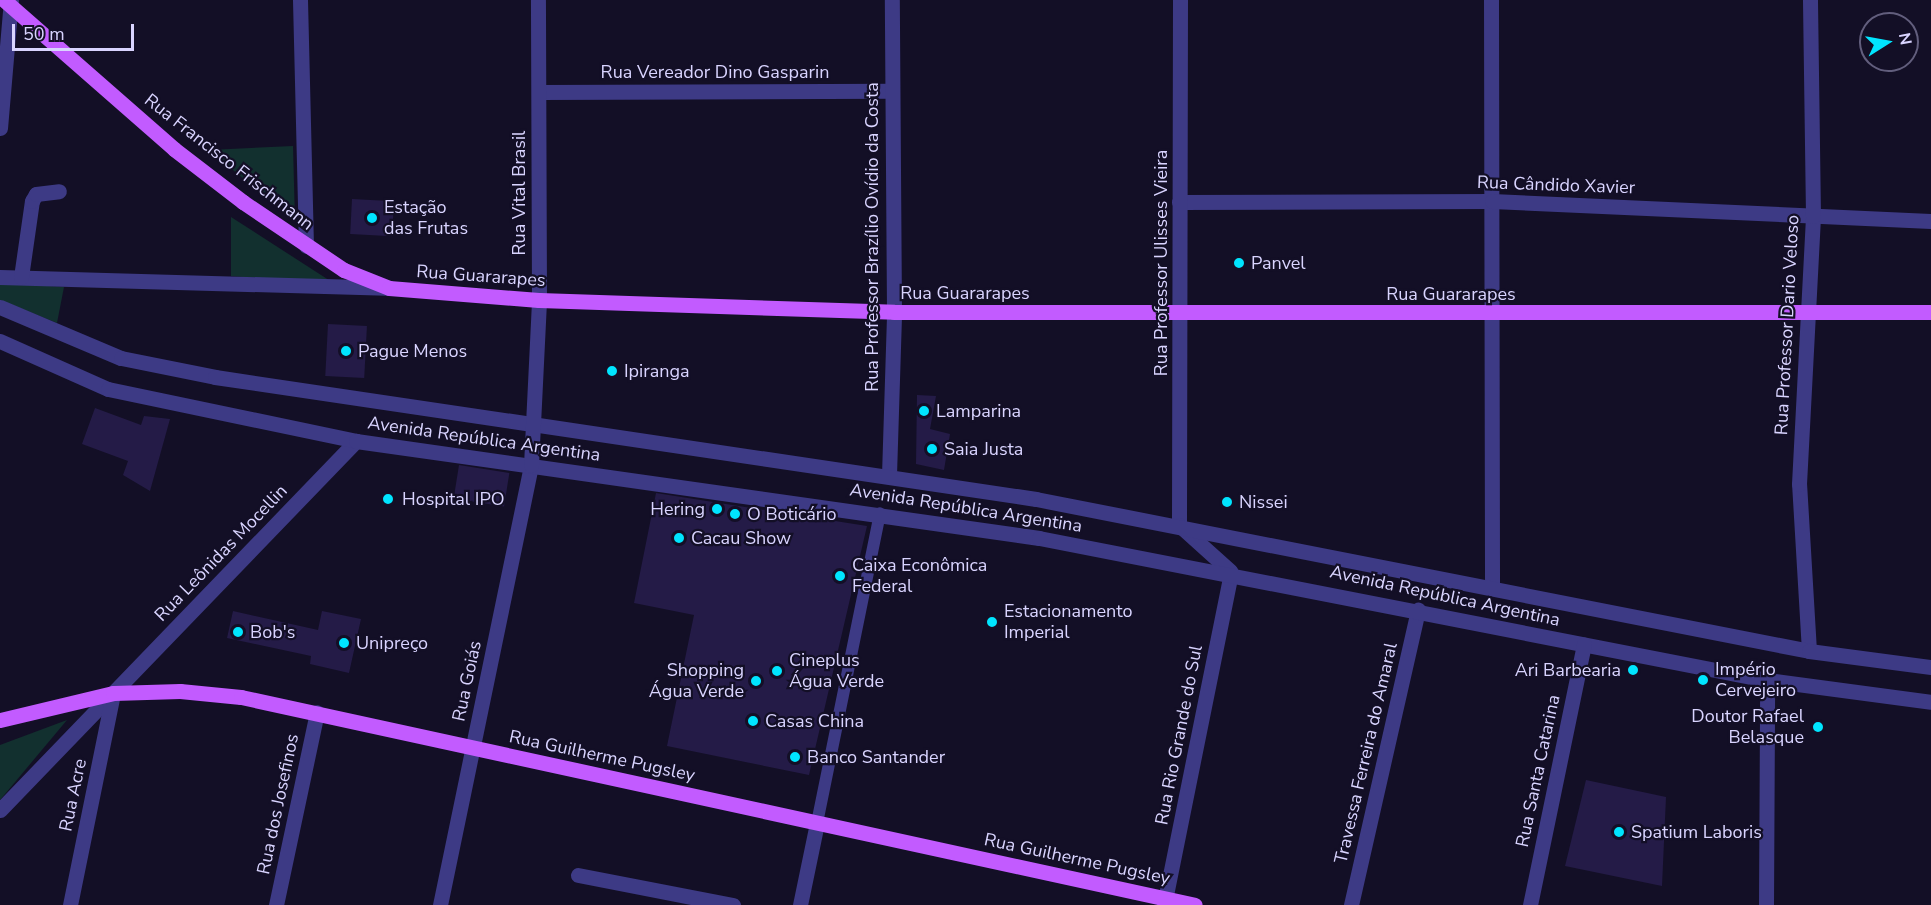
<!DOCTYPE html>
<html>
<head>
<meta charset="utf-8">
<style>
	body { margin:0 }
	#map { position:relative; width:1931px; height:905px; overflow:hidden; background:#130f26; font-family:"Nunito Sans",sans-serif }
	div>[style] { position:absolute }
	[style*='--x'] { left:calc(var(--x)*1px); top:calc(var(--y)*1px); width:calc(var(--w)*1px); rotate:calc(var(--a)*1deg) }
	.green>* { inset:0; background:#12302f }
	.building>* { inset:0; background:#241b47; transform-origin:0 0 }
	.pedestrian>* { height:12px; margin:-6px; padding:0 6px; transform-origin:6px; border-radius:6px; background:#3d3a85 }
	.minor>* { height:15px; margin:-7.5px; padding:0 7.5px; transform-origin:7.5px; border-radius:7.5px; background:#3d3a85 }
	.tertiary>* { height:15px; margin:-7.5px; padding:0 7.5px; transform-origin:7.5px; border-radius:7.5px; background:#3d3a85 }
	.primary>* { height:15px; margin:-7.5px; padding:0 7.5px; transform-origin:7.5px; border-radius:7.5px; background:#c25bff }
	.dots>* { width:16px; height:16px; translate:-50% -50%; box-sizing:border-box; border:3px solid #130f26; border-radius:50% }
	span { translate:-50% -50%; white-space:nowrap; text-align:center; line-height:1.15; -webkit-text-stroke:4.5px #130f26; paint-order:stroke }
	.street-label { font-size:18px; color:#d9d4ff }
	.poi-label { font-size:18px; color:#d9d4ff }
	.left { translate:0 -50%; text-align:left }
	.right { translate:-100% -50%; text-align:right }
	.north { position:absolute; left:1859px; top:12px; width:60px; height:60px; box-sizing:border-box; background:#130f26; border:2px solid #625e7d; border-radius:50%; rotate:79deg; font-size:16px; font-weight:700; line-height:24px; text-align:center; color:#d9d4ff }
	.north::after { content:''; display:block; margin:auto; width:21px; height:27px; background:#00e5ff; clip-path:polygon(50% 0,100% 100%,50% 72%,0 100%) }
	.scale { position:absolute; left:12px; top:24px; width:122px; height:27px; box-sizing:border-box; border:3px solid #d9d4ff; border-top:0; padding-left:8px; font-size:18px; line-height:21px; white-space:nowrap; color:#d9d4ff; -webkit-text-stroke:4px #130f26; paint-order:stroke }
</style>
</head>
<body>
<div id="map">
	<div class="green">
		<div style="clip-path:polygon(293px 146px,295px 222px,209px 150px)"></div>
		<div style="clip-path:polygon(231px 217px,335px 284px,231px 276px)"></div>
		<div style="clip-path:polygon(0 283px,64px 287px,57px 323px,0 300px)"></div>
		<div style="clip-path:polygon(67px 720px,0 800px,0 745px)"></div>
	</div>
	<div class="building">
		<div style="left:352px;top:199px;width:42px;height:35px;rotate:3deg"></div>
		<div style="left:328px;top:324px;width:39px;height:52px;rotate:3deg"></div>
		<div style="clip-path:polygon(917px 395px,936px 396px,930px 429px,950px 434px,944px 470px,916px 464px)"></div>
		<div style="clip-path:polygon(95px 408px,141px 425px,144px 416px,170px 419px,150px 491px,123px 475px,128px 461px,82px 444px)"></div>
		<div style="left:459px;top:465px;width:51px;height:34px;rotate:9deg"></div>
		<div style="clip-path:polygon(656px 493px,867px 526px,809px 775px,667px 746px,694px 615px,634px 603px)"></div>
		<div style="clip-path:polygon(233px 611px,318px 630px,322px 611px,361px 619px,349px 673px,310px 664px,311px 656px,227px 638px)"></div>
		<div style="clip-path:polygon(1586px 780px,1666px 797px,1662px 886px,1565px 866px)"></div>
	</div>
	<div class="pedestrian">
		<div style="--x:817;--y:823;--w:316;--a:-78.5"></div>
	</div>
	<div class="minor">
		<div style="--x:300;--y:0;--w:246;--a:88.6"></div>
		<div style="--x:1491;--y:0;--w:587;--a:89.9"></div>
		<div style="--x:539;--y:92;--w:353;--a:-0.2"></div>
		<div style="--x:0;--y:128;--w:128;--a:-85.1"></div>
		<div style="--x:1179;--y:202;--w:313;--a:-0.2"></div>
		<div style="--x:1492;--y:201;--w:439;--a:2.6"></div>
		<div style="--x:0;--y:277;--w:386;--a:1.6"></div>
		<div style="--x:21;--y:277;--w:77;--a:-81.8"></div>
		<div style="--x:32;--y:201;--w:8;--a:-60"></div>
		<div style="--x:36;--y:194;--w:23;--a:-7"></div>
		<div style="--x:889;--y:475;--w:163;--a:-88.2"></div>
		<div style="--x:894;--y:312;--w:312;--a:-90.4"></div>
		<div style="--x:1809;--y:651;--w:167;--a:-93.4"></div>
		<div style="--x:1799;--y:484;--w:268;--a:-87"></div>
		<div style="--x:1813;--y:216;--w:216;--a:-90.8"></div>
		<div style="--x:0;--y:810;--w:513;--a:-46.03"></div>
		<div style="--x:578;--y:875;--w:158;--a:11"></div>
		<div style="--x:70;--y:905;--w:216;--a:-78.5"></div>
		<div style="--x:276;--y:905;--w:197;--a:-78"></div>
		<div style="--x:440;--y:905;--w:449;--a:-78.3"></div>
		<div style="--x:800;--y:905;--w:84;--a:-78.3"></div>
		<div style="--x:1164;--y:905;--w:339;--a:-78.6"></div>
		<div style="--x:1351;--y:905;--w:303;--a:-77.2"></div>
		<div style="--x:1766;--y:905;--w:225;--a:-89.7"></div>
	</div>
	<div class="tertiary">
		<div style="--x:1180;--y:0;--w:525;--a:90.11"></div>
		<div style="--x:1179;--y:525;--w:69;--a:42"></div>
		<div style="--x:0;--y:307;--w:131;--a:22.9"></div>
		<div style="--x:121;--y:358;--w:96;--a:11.4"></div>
		<div style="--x:215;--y:377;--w:830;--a:8.45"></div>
		<div style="--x:1036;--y:499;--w:788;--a:11.12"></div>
		<div style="--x:1809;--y:651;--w:123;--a:7.5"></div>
		<div style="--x:0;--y:341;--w:118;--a:24"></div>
		<div style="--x:108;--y:389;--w:253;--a:11.8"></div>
		<div style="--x:356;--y:441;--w:690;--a:8.08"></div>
		<div style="--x:1039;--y:538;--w:742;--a:11.04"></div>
		<div style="--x:1767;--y:680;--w:165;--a:7.6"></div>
		<div style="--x:531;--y:465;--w:165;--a:-87.2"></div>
		<div style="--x:539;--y:300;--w:300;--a:-90.2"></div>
		<div style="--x:1530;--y:905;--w:266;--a:-78.3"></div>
	</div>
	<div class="primary">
		<div style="--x:4;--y:0;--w:226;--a:41.2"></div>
		<div style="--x:174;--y:149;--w:87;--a:37.5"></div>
		<div style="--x:243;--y:202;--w:122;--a:34"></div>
		<div style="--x:344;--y:270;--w:48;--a:21.8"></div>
		<div style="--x:389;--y:288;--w:150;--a:4.6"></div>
		<div style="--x:539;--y:300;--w:355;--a:1.9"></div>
		<div style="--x:894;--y:312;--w:1037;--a:0"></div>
		<div style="--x:0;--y:720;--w:116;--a:-13.4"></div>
		<div style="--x:113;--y:693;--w:67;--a:-1.7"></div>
		<div style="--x:180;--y:691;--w:61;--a:5.6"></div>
		<div style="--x:241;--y:697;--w:976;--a:12.3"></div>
	</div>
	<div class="dots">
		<div style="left:372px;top:218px;background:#00e5ff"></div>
		<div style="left:1239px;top:263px;background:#00e5ff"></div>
		<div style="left:346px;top:351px;background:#00e5ff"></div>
		<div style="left:612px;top:371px;background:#00e5ff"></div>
		<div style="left:924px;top:411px;background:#00e5ff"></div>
		<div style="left:932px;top:449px;background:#00e5ff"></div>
		<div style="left:388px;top:499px;background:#00e5ff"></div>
		<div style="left:1227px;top:502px;background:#00e5ff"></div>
		<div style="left:717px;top:509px;background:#00e5ff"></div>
		<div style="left:735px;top:514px;background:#00e5ff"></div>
		<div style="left:679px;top:538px;background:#00e5ff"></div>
		<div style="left:840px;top:576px;background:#00e5ff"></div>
		<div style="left:992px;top:622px;background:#00e5ff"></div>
		<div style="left:238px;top:632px;background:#00e5ff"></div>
		<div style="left:344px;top:643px;background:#00e5ff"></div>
		<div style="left:1633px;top:670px;background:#00e5ff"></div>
		<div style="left:777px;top:671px;background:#00e5ff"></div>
		<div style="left:1703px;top:680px;background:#00e5ff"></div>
		<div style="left:756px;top:681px;background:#00e5ff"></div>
		<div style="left:753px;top:721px;background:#00e5ff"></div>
		<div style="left:1818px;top:727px;background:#00e5ff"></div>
		<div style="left:795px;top:757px;background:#00e5ff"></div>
		<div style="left:1619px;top:832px;background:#00e5ff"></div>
	</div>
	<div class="street-label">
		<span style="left:715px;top:72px">Rua Vereador Dino Gasparin</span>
		<span style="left:229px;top:162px;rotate:38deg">Rua Francisco Frischmann</span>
		<span style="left:1556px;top:185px;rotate:2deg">Rua Cândido Xavier</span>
		<span style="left:519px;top:193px;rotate:-90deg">Rua Vital Brasil</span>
		<span style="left:872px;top:237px;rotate:-90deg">Rua Professor Brazílio Ovídio da Costa</span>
		<span style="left:1161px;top:263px;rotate:-90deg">Rua Professor Ulisses Vieira</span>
		<span style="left:481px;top:276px;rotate:4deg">Rua Guararapes</span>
		<span style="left:965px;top:293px">Rua Guararapes</span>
		<span style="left:1451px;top:294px">Rua Guararapes</span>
		<span style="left:1787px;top:325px;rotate:-87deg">Rua Professor Dario Veloso</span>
		<span style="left:484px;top:439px;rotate:8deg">Avenida República Argentina</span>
		<span style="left:966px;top:508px;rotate:9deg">Avenida República Argentina</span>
		<span style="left:221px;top:553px;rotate:-46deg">Rua Leônidas Mocellin</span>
		<span style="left:1445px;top:596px;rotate:12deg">Avenida República Argentina</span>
		<span style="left:467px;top:681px;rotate:-78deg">Rua Goiás</span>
		<span style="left:1179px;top:735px;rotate:-79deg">Rua Rio Grande do Sul</span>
		<span style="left:1366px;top:753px;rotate:-77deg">Travessa Ferreira do Amaral</span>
		<span style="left:602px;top:756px;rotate:12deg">Rua Guilherme Pugsley</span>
		<span style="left:1538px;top:771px;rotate:-78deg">Rua Santa Catarina</span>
		<span style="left:73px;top:795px;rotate:-78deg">Rua Acre</span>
		<span style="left:278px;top:804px;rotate:-78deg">Rua dos Josefinos</span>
		<span style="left:1077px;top:859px;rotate:12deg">Rua Guilherme Pugsley</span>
	</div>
	<div class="poi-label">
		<span class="left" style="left:384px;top:218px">Estação<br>das Frutas</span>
		<span class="left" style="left:1251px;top:263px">Panvel</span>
		<span class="left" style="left:358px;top:351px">Pague Menos</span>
		<span class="left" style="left:624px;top:371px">Ipiranga</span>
		<span class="left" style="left:936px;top:411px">Lamparina</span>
		<span class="left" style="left:944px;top:449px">Saia Justa</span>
		<span class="left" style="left:402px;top:499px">Hospital IPO</span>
		<span class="left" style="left:1239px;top:502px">Nissei</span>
		<span class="right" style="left:705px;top:509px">Hering</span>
		<span class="left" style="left:747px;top:514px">O Boticário</span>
		<span class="left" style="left:691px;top:538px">Cacau Show</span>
		<span class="left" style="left:852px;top:576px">Caixa Econômica<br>Federal</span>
		<span class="left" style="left:1004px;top:622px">Estacionamento<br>Imperial</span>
		<span class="left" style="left:250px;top:632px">Bob's</span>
		<span class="left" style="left:356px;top:643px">Unipreço</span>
		<span class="left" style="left:789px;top:671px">Cineplus<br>Água Verde</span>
		<span class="right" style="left:1621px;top:670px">Ari Barbearia</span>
		<span class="left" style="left:1715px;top:680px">Império<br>Cervejeiro</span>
		<span class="right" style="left:744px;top:681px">Shopping<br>Água Verde</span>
		<span class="right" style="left:1804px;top:727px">Doutor Rafael<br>Belasque</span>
		<span class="left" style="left:765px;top:721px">Casas China</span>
		<span class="left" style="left:807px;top:757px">Banco Santander</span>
		<span class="left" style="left:1631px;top:832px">Spatium Laboris</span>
	</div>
	<div class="north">N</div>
	<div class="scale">50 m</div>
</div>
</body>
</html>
